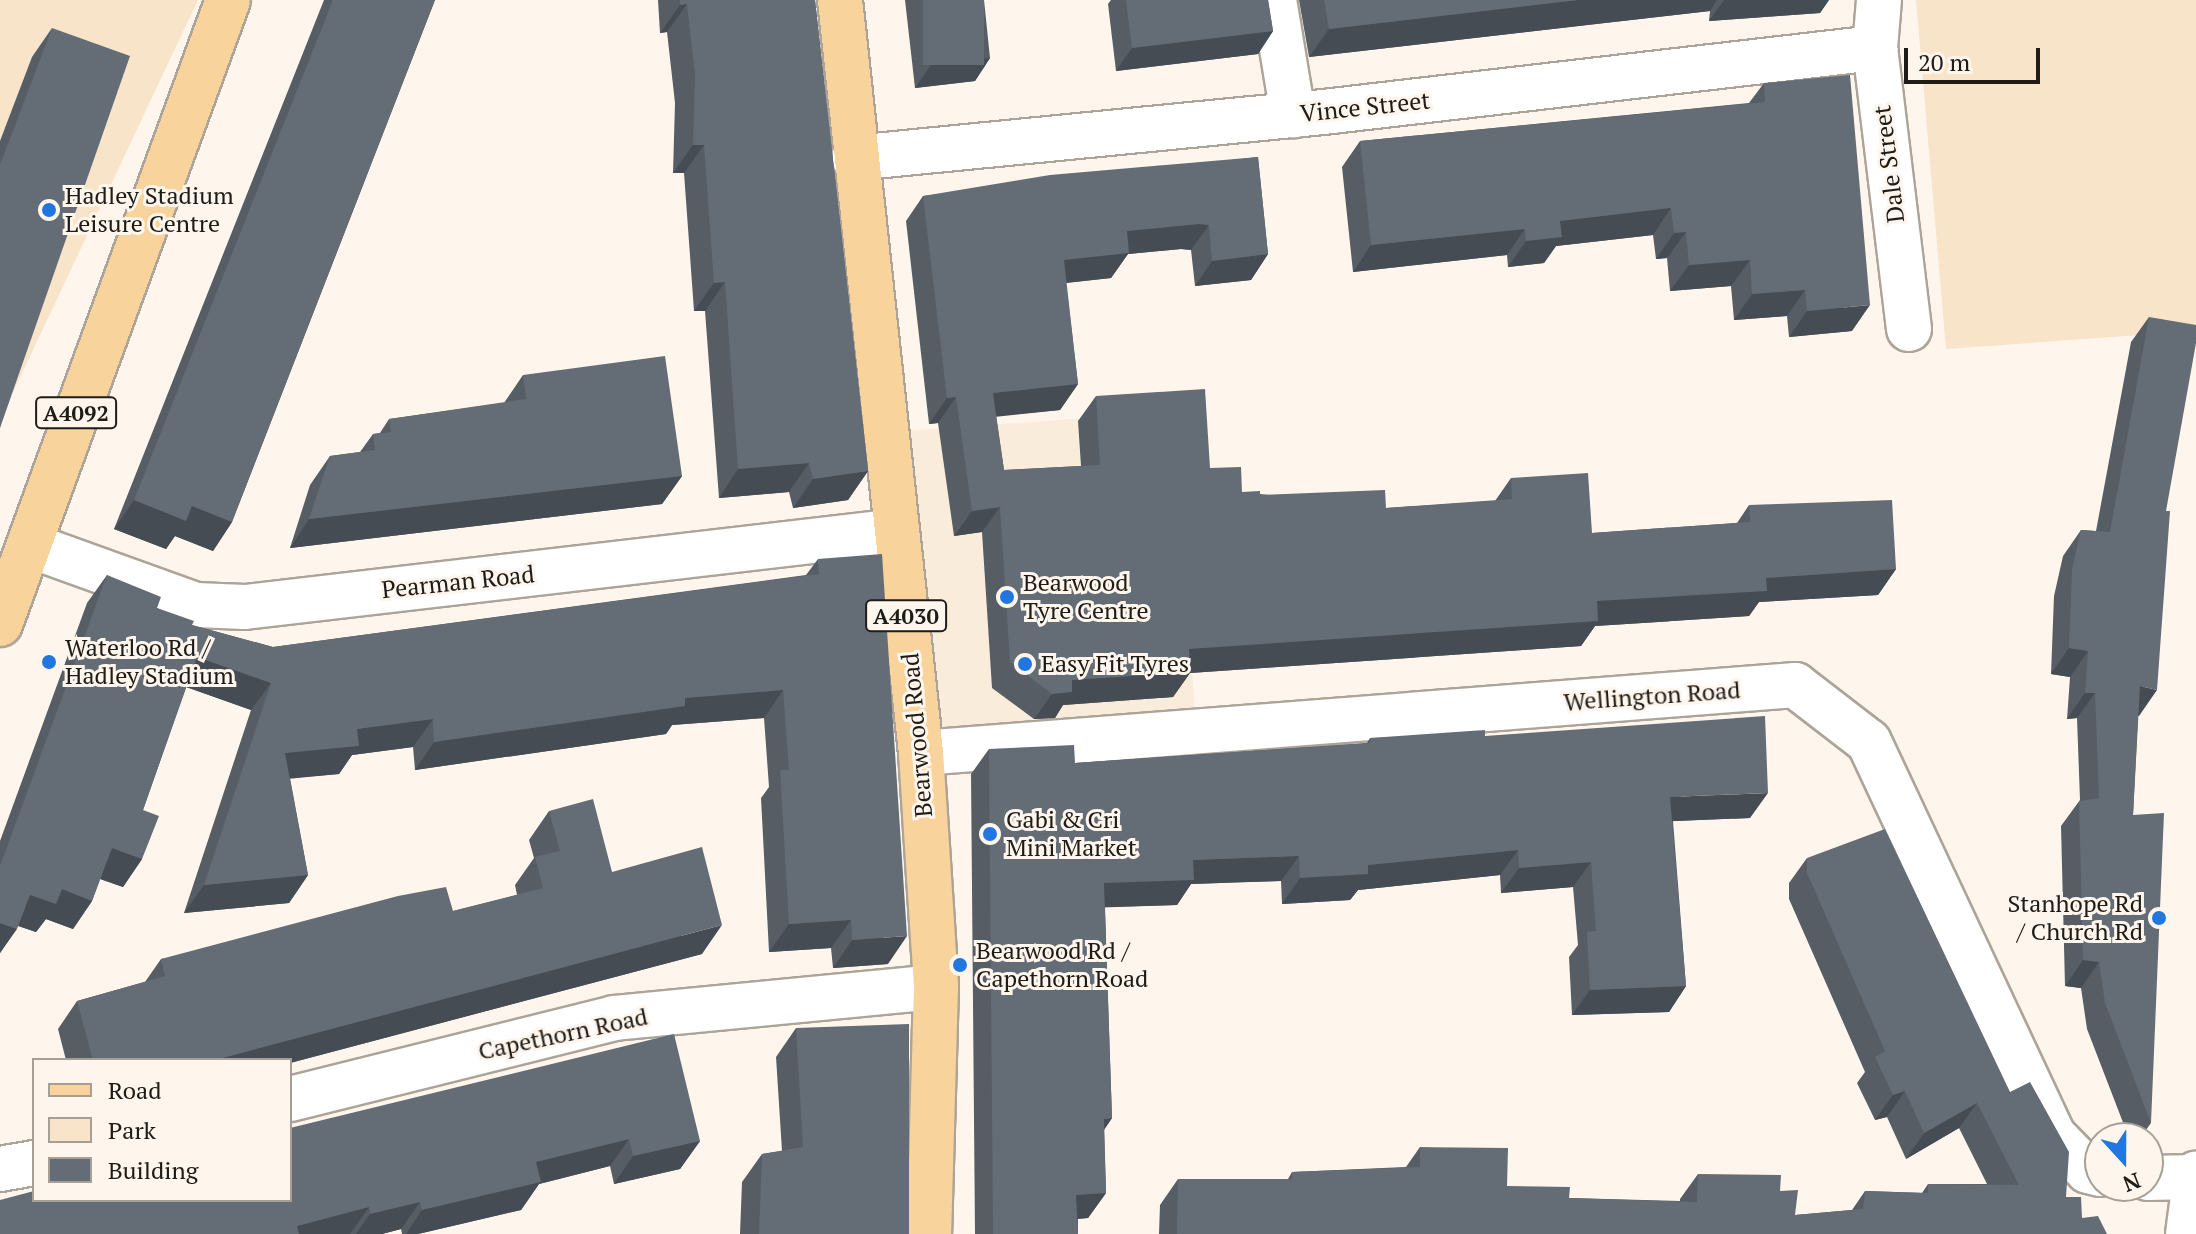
<!DOCTYPE html>
<html>
<head>
<meta charset="utf-8">
<style>
	body { margin:0 }
	#map { position:relative; width:2196px; height:1234px; overflow:hidden; background:#fef6ed; font-family:"PT Serif",serif }
	div>[style] { position:absolute }
	[style*='--x'] { left:calc(var(--x)*1px); top:calc(var(--y)*1px); width:calc(var(--w)*1px); rotate:calc(var(--a)*1deg) }
	.built>* { inset:0; background:#faecda; transform-origin:0 0 }
	.green>* { inset:0; background:#f8e4c9 }
	.roads { filter:drop-shadow(2px 0 #aca498) drop-shadow(-2px 0 #aca498) drop-shadow(0 2px #aca498) drop-shadow(0 -2px #aca498) }
	.minor>* { height:44px; margin:-22px; padding:0 22px; transform-origin:22px; border-radius:22px; background:#fff }
	.major>* { height:44px; margin:-22px; padding:0 22px; transform-origin:22px; border-radius:22px; background:#f8d39b }
	.wall>* { inset:0; background:#565d65 }
	.shaded-wall>* { inset:0; background:#464c53 }
	.building>* { inset:0; background:#646c76; transform-origin:0 0 }
	.dots>* { width:22px; height:22px; translate:-50% -50%; box-sizing:border-box; border:4px solid #fef6ed; border-radius:50% }
	span { translate:-50% -50%; white-space:nowrap; text-align:center; line-height:1.15; -webkit-text-stroke:6px #fef6ed; paint-order:stroke }
	.shield-label span { padding:2px 6px; background:#fef6ed; border:2px solid; border-radius:6px; -webkit-text-stroke-width:0 }
	.shield-label { font-size:22px; color:#1f1c18; font-weight:700 }
	.street-label { font-size:24px; color:#1f1c18 }
	.poi-label { font-size:24px; color:#1f1c18 }
	.left { translate:0 -50%; text-align:left }
	.right { translate:-100% -50%; text-align:right }
	.legend { position:absolute; left:32px; top:1058px; width:260px; height:144px; box-sizing:border-box; background:#fef6ed; border:2px solid #a59f98; margin:0; padding:10px 14px; list-style:none; font-size:24px; color:#1f1c18 }
	.legend li { display:flex; align-items:center; gap:16px; height:40px }
	.legend b { width:40px; border:2px solid #a59f98 }
	.north { position:absolute; left:2084px; top:1122px; width:80px; height:80px; box-sizing:border-box; background:#fef6ed; border:2px solid #a59f98; border-radius:50%; rotate:159deg; font-size:22px; font-weight:700; line-height:32px; text-align:center; color:#1f1c18 }
	.north::after { content:''; display:block; margin:auto; width:28px; height:36px; background:#2276e0; clip-path:polygon(50% 0,100% 100%,50% 72%,0 100%) }
	.scale { position:absolute; left:1904px; top:48px; width:136px; height:36px; box-sizing:border-box; border:4px solid #1f1c18; border-top:0; padding-left:10px; font-size:24px; line-height:28px; white-space:nowrap; color:#1f1c18; -webkit-text-stroke:6px #fef6ed; paint-order:stroke }
</style>
</head>
<body>
<div id="map">
	<div class="built">
		<div style="left:1174px;top:412px;width:321px;height:289px;rotate:86deg"></div>
	</div>
	<div class="green">
		<div style="clip-path:polygon(0 0,198px 0,0 420px)"></div>
		<div style="clip-path:polygon(1916px 0,2196px 0,2196px 331px,1946px 349px)"></div>
	</div>
	<div class="roads">
		<div class="minor">
			<div style="--x:1274;--y:0;--w:117;--a:80.6"></div>
			<div style="--x:1879;--y:0;--w:48;--a:94.8"></div>
			<div style="--x:1875;--y:48;--w:283;--a:83.1"></div>
			<div style="--x:854;--y:158;--w:480;--a:-5.6"></div>
			<div style="--x:1332;--y:111;--w:547;--a:-6.62"></div>
			<div style="--x:29;--y:545;--w:177;--a:19.8"></div>
			<div style="--x:196;--y:605;--w:49;--a:2.3"></div>
			<div style="--x:245;--y:607;--w:656;--a:-6.65"></div>
			<div style="--x:921;--y:753;--w:877;--a:-4.45"></div>
			<div style="--x:1795;--y:685;--w:93;--a:37.6"></div>
			<div style="--x:1869;--y:742;--w:434;--a:64.9"></div>
			<div style="--x:2053;--y:1135;--w:50;--a:45.8"></div>
			<div style="--x:2088;--y:1171;--w:12;--a:14"></div>
			<div style="--x:290;--y:1099;--w:334;--a:-14"></div>
			<div style="--x:614;--y:1018;--w:323;--a:-5.5"></div>
			<div style="--x:0;--y:1169;--w:35;--a:-10"></div>
			<div style="--x:2148;--y:1178;--w:48;--a:-1.2"></div>
			<div style="--x:2188;--y:1234;--w:61;--a:-82.4"></div>
		</div>
		<div class="major">
			<div style="--x:840;--y:0;--w:757;--a:83.86"></div>
			<div style="--x:921;--y:753;--w:234;--a:86.3"></div>
			<div style="--x:936;--y:987;--w:247;--a:91.6"></div>
			<div style="--x:0;--y:624;--w:664;--a:-69.93"></div>
		</div>
	</div>
	<div class="wall">
		<div style="clip-path:polygon(324px 0,435px 0,232px 522px,213px 551px,175px 536px,166px 549px,114px 529px)"></div>
		<div style="clip-path:polygon(658px 0,815px 0,868px 471px,848px 500px,793px 508px,789px 492px,719px 498px,705px 311px,694px 311px,684px 173px,673px 173px,675px 103px,667px 32px,660px 33px)"></div>
		<div style="clip-path:polygon(905px 0,984px 0,990px 58px,975px 81px,915px 88px)"></div>
		<div style="clip-path:polygon(1111px 0,1268px 0,1273px 31px,1258px 54px,1116px 71px,1108px 4px)"></div>
		<div style="clip-path:polygon(1299px 0,1829px 0,1820px 13px,1709px 21px,1710px 11px,1309px 57px)"></div>
		<div style="clip-path:polygon(52px 28px,0 428px,0 141px,32px 57px)"></div>
		<div style="clip-path:polygon(1764px 83px,1852px 331px,1789px 337px,1787px 316px,1734px 320px,1731px 286px,1670px 291px,1667px 258px,1656px 259px,1653px 235px,1556px 246px,1544px 263px,1508px 267px,1507px 255px,1353px 272px,1342px 167px,1360px 141px,1749px 103px)"></div>
		<div style="clip-path:polygon(1258px 157px,1268px 254px,1251px 280px,1195px 286px,1191px 250px,1181px 249px,1128px 254px,1111px 278px,1066px 283px,1078px 384px,1060px 410px,996px 416px,1004px 470px,1081px 466px,1078px 421px,1096px 396px,1210px 468px,1242px 492px,1386px 508px,1495px 501px,1511px 478px,1592px 533px,1737px 523px,1749px 505px,1896px 569px,1878px 595px,1759px 602px,1749px 616px,1595px 626px,1581px 646px,1190px 673px,1173px 697px,1063px 705px,1055px 718px,1034px 719px,992px 688px,982px 532px,954px 536px,938px 423px,929px 424px,906px 221px,923px 196px)"></div>
		<div style="clip-path:polygon(2149px 317px,2166px 511px,2139px 716px,2138px 716px,2133px 815px,2151px 1123px,2140px 1138px,2129px 1138px,2087px 1029px,2081px 988px,2065px 986px,2061px 826px,2080px 800px,2077px 718px,2067px 719px,2070px 677px,2051px 674px,2054px 596px,2063px 556px,2081px 530px,2096px 531px,2131px 342px)"></div>
		<div style="clip-path:polygon(523px 375px,682px 476px,662px 504px,290px 548px,310px 485px,330px 456px,360px 452px,373px 434px,380px 433px,389px 419px,504px 403px)"></div>
		<div style="clip-path:polygon(818px 559px,888px 964px,833px 968px,831px 948px,769px 952px,761px 798px,769px 787px,764px 718px,672px 725px,666px 734px,415px 770px,413px 747px,352px 755px,339px 774px,290px 778px,308px 875px,289px 903px,184px 913px,251px 710px,186px 687px,143px 810px,142px 859px,123px 887px,100px 879px,92px 901px,73px 929px,46px 919px,36px 932px,18px 926px,0 953px,0 841px,87px 603px,107px 575px,157px 608px,192px 625px,273px 647px,806px 575px)"></div>
		<div style="clip-path:polygon(1485px 736px,1750px 818px,1673px 821px,1686px 986px,1669px 1012px,1572px 1015px,1569px 957px,1578px 945px,1573px 887px,1501px 893px,1500px 875px,1358px 890px,1350px 900px,1282px 904px,1281px 881px,1191px 884px,1177px 905px,1105px 907px,1112px 1118px,1104px 1130px,1106px 1193px,1088px 1218px,1078px 1219px,1078px 1234px,975px 1234px,971px 774px,989px 749px,1075px 763px,1367px 743px,1370px 738px)"></div>
		<div style="clip-path:polygon(549px 811px,612px 872px,702px 954px,290px 1063px,290px 1060px,66px 1060px,58px 1029px,77px 1001px,145px 982px,161px 959px,453px 911px,517px 895px,515px 885px,534px 858px,529px 840px)"></div>
		<div style="clip-path:polygon(1807px 858px,2010px 1092px,2066px 1197px,2082px 1218px,2107px 1234px,1159px 1234px,1160px 1205px,1178px 1179px,1288px 1179px,1292px 1172px,1406px 1167px,1420px 1147px,1507px 1186px,1569px 1198px,1680px 1201px,1680px 1199px,1698px 1174px,1780px 1191px,1795px 1215px,1852px 1210px,1865px 1191px,1922px 1193px,1928px 1184px,1987px 1184px,1959px 1128px,1906px 1159px,1887px 1117px,1875px 1120px,1857px 1083px,1865px 1072px,1789px 899px,1789px 883px)"></div>
		<div style="clip-path:polygon(796px 1028px,909px 1234px,740px 1234px,742px 1182px,762px 1154px,782px 1151px,776px 1057px)"></div>
		<div style="clip-path:polygon(290px 1128px,700px 1141px,680px 1169px,614px 1184px,610px 1166px,539px 1184px,521px 1210px,418px 1234px,402px 1234px,401px 1229px,382px 1234px,0 1234px)"></div>
	</div>
	<div class="shaded-wall">
		<div style="clip-path:polygon(1578px 0,1717px 0,1710px 11px,1309px 57px,1329px 29px)"></div>
		<div style="clip-path:polygon(1724px 0,1829px 0,1820px 13px,1709px 21px)"></div>
		<div style="clip-path:polygon(687px 4px,667px 32px,660px 33px,680px 5px)"></div>
		<div style="clip-path:polygon(1273px 31px,1258px 54px,1116px 71px,1132px 48px)"></div>
		<div style="clip-path:polygon(990px 58px,975px 81px,915px 88px,931px 65px)"></div>
		<div style="clip-path:polygon(693px 145px,704px 145px,684px 173px,673px 173px)"></div>
		<div style="clip-path:polygon(1671px 208px,1653px 235px,1556px 246px,1544px 263px,1508px 267px,1526px 241px,1560px 221px)"></div>
		<div style="clip-path:polygon(1199px 224px,1209px 225px,1191px 250px,1181px 249px,1128px 254px,1111px 278px,1046px 285px,1064px 260px,1127px 231px)"></div>
		<div style="clip-path:polygon(1525px 229px,1507px 255px,1353px 272px,1371px 245px)"></div>
		<div style="clip-path:polygon(1686px 232px,1667px 258px,1656px 259px,1674px 233px)"></div>
		<div style="clip-path:polygon(1268px 254px,1251px 280px,1195px 286px,1212px 261px)"></div>
		<div style="clip-path:polygon(1750px 260px,1731px 286px,1670px 291px,1689px 265px)"></div>
		<div style="clip-path:polygon(725px 282px,705px 311px,694px 311px,714px 283px)"></div>
		<div style="clip-path:polygon(1805px 290px,1787px 316px,1734px 320px,1752px 294px)"></div>
		<div style="clip-path:polygon(1870px 305px,1852px 331px,1789px 337px,1807px 311px)"></div>
		<div style="clip-path:polygon(1078px 384px,1060px 410px,975px 419px,993px 393px)"></div>
		<div style="clip-path:polygon(956px 397px,938px 423px,929px 424px,947px 398px)"></div>
		<div style="clip-path:polygon(809px 463px,789px 492px,719px 498px,738px 469px)"></div>
		<div style="clip-path:polygon(868px 471px,848px 500px,793px 508px,813px 479px)"></div>
		<div style="clip-path:polygon(682px 476px,662px 504px,290px 548px,309px 519px)"></div>
		<div style="clip-path:polygon(134px 500px,192px 506px,232px 522px,213px 551px,175px 536px,166px 549px,114px 529px)"></div>
		<div style="clip-path:polygon(1000px 507px,982px 532px,954px 536px,972px 511px)"></div>
		<div style="clip-path:polygon(1896px 569px,1878px 595px,1759px 602px,1749px 616px,1595px 626px,1581px 646px,1190px 673px,1173px 697px,1063px 705px,1055px 718px,1034px 719px,1052px 694px,1072px 680px,1189px 649px,1597px 601px,1766px 578px)"></div>
		<div style="clip-path:polygon(2069px 648px,2088px 651px,2070px 677px,2051px 674px)"></div>
		<div style="clip-path:polygon(197px 657px,271px 683px,251px 710px,178px 684px)"></div>
		<div style="clip-path:polygon(2140px 686px,2157px 690px,2139px 716px,2122px 711px)"></div>
		<div style="clip-path:polygon(783px 690px,764px 718px,672px 725px,666px 734px,415px 770px,434px 742px,685px 698px)"></div>
		<div style="clip-path:polygon(2085px 693px,2095px 693px,2077px 718px,2067px 719px)"></div>
		<div style="clip-path:polygon(433px 719px,413px 747px,352px 755px,339px 774px,266px 781px,285px 753px,357px 729px)"></div>
		<div style="clip-path:polygon(1768px 793px,1750px 818px,1653px 822px,1670px 797px)"></div>
		<div style="clip-path:polygon(112px 848px,142px 859px,123px 887px,92px 876px)"></div>
		<div style="clip-path:polygon(1518px 850px,1500px 875px,1358px 890px,1350px 900px,1282px 904px,1300px 878px,1368px 865px)"></div>
		<div style="clip-path:polygon(1299px 856px,1281px 881px,1191px 884px,1177px 905px,1086px 908px,1104px 883px,1193px 860px)"></div>
		<div style="clip-path:polygon(1591px 862px,1573px 887px,1501px 893px,1519px 868px)"></div>
		<div style="clip-path:polygon(308px 875px,289px 903px,184px 913px,204px 885px)"></div>
		<div style="clip-path:polygon(62px 889px,92px 901px,73px 929px,46px 919px,36px 932px,10px 923px,30px 895px)"></div>
		<div style="clip-path:polygon(851px 920px,831px 948px,769px 952px,789px 924px)"></div>
		<div style="clip-path:polygon(0 923px,17px 929px,0 953px)"></div>
		<div style="clip-path:polygon(722px 925px,702px 954px,290px 1063px,290px 1060px,215px 1060px)"></div>
		<div style="clip-path:polygon(907px 936px,888px 964px,833px 968px,852px 940px)"></div>
		<div style="clip-path:polygon(2083px 960px,2099px 962px,2081px 988px,2065px 986px)"></div>
		<div style="clip-path:polygon(1686px 986px,1669px 1012px,1572px 1015px,1590px 990px)"></div>
		<div style="clip-path:polygon(1905px 1091px,1887px 1117px,1875px 1120px,1893px 1095px)"></div>
		<div style="clip-path:polygon(1977px 1103px,1959px 1128px,1906px 1159px,1924px 1133px)"></div>
		<div style="clip-path:polygon(1112px 1118px,1094px 1144px,1104px 1119px)"></div>
		<div style="clip-path:polygon(629px 1139px,610px 1166px,539px 1184px,521px 1210px,418px 1234px,406px 1234px,422px 1210px,536px 1162px)"></div>
		<div style="clip-path:polygon(700px 1141px,680px 1169px,614px 1184px,633px 1156px)"></div>
		<div style="clip-path:polygon(1106px 1193px,1088px 1218px,1059px 1220px,1076px 1195px)"></div>
		<div style="clip-path:polygon(420px 1202px,401px 1229px,382px 1234px,356px 1234px,370px 1214px)"></div>
		<div style="clip-path:polygon(369px 1207px,350px 1234px,291px 1234px,297px 1226px)"></div>
	</div>
	<div class="building">
		<div style="clip-path:polygon(333px 0,435px 0,232px 522px,192px 506px,186px 521px,134px 500px)"></div>
		<div style="clip-path:polygon(680px 0,815px 0,868px 471px,813px 479px,809px 463px,738px 469px,725px 282px,714px 283px,704px 145px,693px 145px,695px 75px,687px 4px,680px 5px)"></div>
		<div style="left:923px;top:0;width:61px;height:65px"></div>
		<div style="clip-path:polygon(1126px 0,1268px 0,1273px 31px,1132px 48px)"></div>
		<div style="clip-path:polygon(1324px 0,1578px 0,1329px 29px)"></div>
		<div style="clip-path:polygon(52px 28px,130px 56px,0 428px,0 165px)"></div>
		<div style="clip-path:polygon(1850px 75px,1870px 305px,1807px 311px,1805px 290px,1752px 294px,1750px 260px,1689px 265px,1686px 232px,1674px 233px,1671px 208px,1560px 221px,1562px 237px,1526px 241px,1525px 229px,1371px 245px,1360px 141px,1765px 102px,1764px 83px)"></div>
		<div style="clip-path:polygon(1258px 157px,1268px 254px,1212px 261px,1209px 225px,1199px 224px,1127px 231px,1129px 253px,1064px 260px,1078px 384px,993px 393px,1004px 470px,1100px 465px,1096px 396px,1205px 389px,1210px 468px,1241px 467px,1242px 492px,1260px 491px,1260px 495px,1385px 490px,1386px 508px,1512px 499px,1511px 478px,1588px 473px,1592px 533px,1750px 522px,1749px 505px,1892px 500px,1896px 569px,1766px 578px,1767px 591px,1597px 601px,1598px 621px,1189px 649px,1190px 672px,1072px 680px,1072px 692px,1052px 694px,1010px 662px,1000px 507px,972px 511px,956px 397px,947px 398px,923px 196px,1050px 175px)"></div>
		<div style="clip-path:polygon(2149px 317px,2196px 325px,2196px 343px,2166px 511px,2170px 511px,2157px 690px,2140px 686px,2133px 815px,2164px 813px,2151px 1123px,2105px 1003px,2099px 962px,2083px 960px,2079px 801px,2099px 798px,2095px 693px,2085px 693px,2088px 651px,2069px 648px,2072px 570px,2081px 530px,2110px 532px)"></div>
		<div style="clip-path:polygon(665px 356px,682px 476px,309px 519px,330px 456px,375px 450px,373px 434px,391px 432px,389px 419px,526px 399px,523px 375px)"></div>
		<div style="clip-path:polygon(882px 554px,907px 936px,852px 940px,851px 920px,789px 924px,780px 770px,789px 770px,783px 690px,685px 698px,685px 706px,434px 742px,433px 719px,357px 729px,359px 746px,285px 753px,308px 875px,204px 885px,271px 683px,197px 657px,143px 810px,159px 816px,142px 859px,112px 848px,92px 901px,62px 889px,56px 904px,30px 895px,17px 929px,0 923px,0 866px,107px 575px,161px 597px,157px 608px,194px 621px,192px 625px,273px 647px,819px 574px,818px 559px)"></div>
		<div style="clip-path:polygon(1765px 716px,1768px 793px,1670px 797px,1686px 986px,1590px 990px,1587px 932px,1596px 931px,1591px 862px,1519px 868px,1518px 850px,1368px 865px,1368px 874px,1300px 878px,1299px 856px,1193px 860px,1194px 880px,1104px 883px,1112px 1118px,1104px 1119px,1106px 1193px,1076px 1195px,1078px 1234px,993px 1234px,989px 749px,1074px 745px,1075px 763px,1370px 743px,1370px 738px,1485px 730px,1485px 736px)"></div>
		<div style="clip-path:polygon(593px 799px,612px 872px,702px 847px,722px 925px,215px 1060px,93px 1060px,77px 1001px,165px 976px,161px 959px,398px 896px,446px 887px,453px 911px,543px 888px,535px 857px,560px 851px,549px 811px)"></div>
		<div style="clip-path:polygon(1885px 829px,2010px 1092px,2030px 1082px,2069px 1152px,2066px 1197px,2081px 1197px,2082px 1218px,2098px 1216px,2107px 1234px,1177px 1234px,1178px 1179px,1292px 1179px,1292px 1172px,1420px 1167px,1420px 1147px,1508px 1148px,1507px 1186px,1570px 1187px,1569px 1198px,1697px 1202px,1698px 1174px,1781px 1175px,1780px 1191px,1798px 1190px,1795px 1215px,1863px 1209px,1865px 1191px,1928px 1193px,1928px 1184px,2019px 1185px,1977px 1103px,1924px 1133px,1905px 1091px,1893px 1095px,1875px 1057px,1885px 1051px,1807px 873px,1807px 858px)"></div>
		<div style="clip-path:polygon(909px 1024px,909px 1234px,759px 1234px,762px 1154px,803px 1147px,796px 1028px)"></div>
		<div style="clip-path:polygon(674px 1034px,700px 1141px,633px 1156px,629px 1139px,536px 1162px,541px 1182px,422px 1210px,420px 1202px,370px 1214px,369px 1207px,297px 1226px,299px 1234px,0 1234px,0 1200px,34px 1191px,34px 1200px,290px 1200px,290px 1128px)"></div>
	</div>
	<div class="dots">
		<div style="left:49px;top:210px;background:#2276e0"></div>
		<div style="left:1007px;top:597px;background:#2276e0"></div>
		<div style="left:49px;top:662px;background:#2276e0"></div>
		<div style="left:1025px;top:664px;background:#2276e0"></div>
		<div style="left:990px;top:834px;background:#2276e0"></div>
		<div style="left:2159px;top:918px;background:#2276e0"></div>
		<div style="left:960px;top:965px;background:#2276e0"></div>
	</div>
	<div class="shield-label">
		<span style="left:76px;top:413px">A4092</span>
		<span style="left:906px;top:616px">A4030</span>
	</div>
	<div class="street-label">
		<span style="left:1365px;top:107px;rotate:-6deg">Vince Street</span>
		<span style="left:1889px;top:164px;rotate:-97deg">Dale Street</span>
		<span style="left:458px;top:582px;rotate:-6deg">Pearman Road</span>
		<span style="left:1652px;top:696px;rotate:-4deg">Wellington Road</span>
		<span style="left:917px;top:735px;rotate:-95deg">Bearwood Road</span>
		<span style="left:563px;top:1034px;rotate:-12deg">Capethorn Road</span>
	</div>
	<div class="poi-label">
		<span class="left" style="left:65px;top:210px">Hadley Stadium<br>Leisure Centre</span>
		<span class="left" style="left:1023px;top:597px">Bearwood<br>Tyre Centre</span>
		<span class="left" style="left:65px;top:662px">Waterloo Rd /<br>Hadley Stadium</span>
		<span class="left" style="left:1041px;top:664px">Easy Fit Tyres</span>
		<span class="left" style="left:1006px;top:834px">Gabi &amp; Cri<br>Mini Market</span>
		<span class="right" style="left:2143px;top:918px">Stanhope Rd<br>/ Church Rd</span>
		<span class="left" style="left:976px;top:965px">Bearwood Rd /<br>Capethorn Road</span>
	</div>
	<ul class="legend">
	<li><b style="height:10px;background:#f8d39b"></b>Road</li>
	<li><b style="height:22px;background:#f8e4c9"></b>Park</li>
	<li><b style="height:22px;background:#646c76"></b>Building</li>
	</ul>
	<div class="north">N</div>
	<div class="scale">20 m</div>
</div>
</body>
</html>
